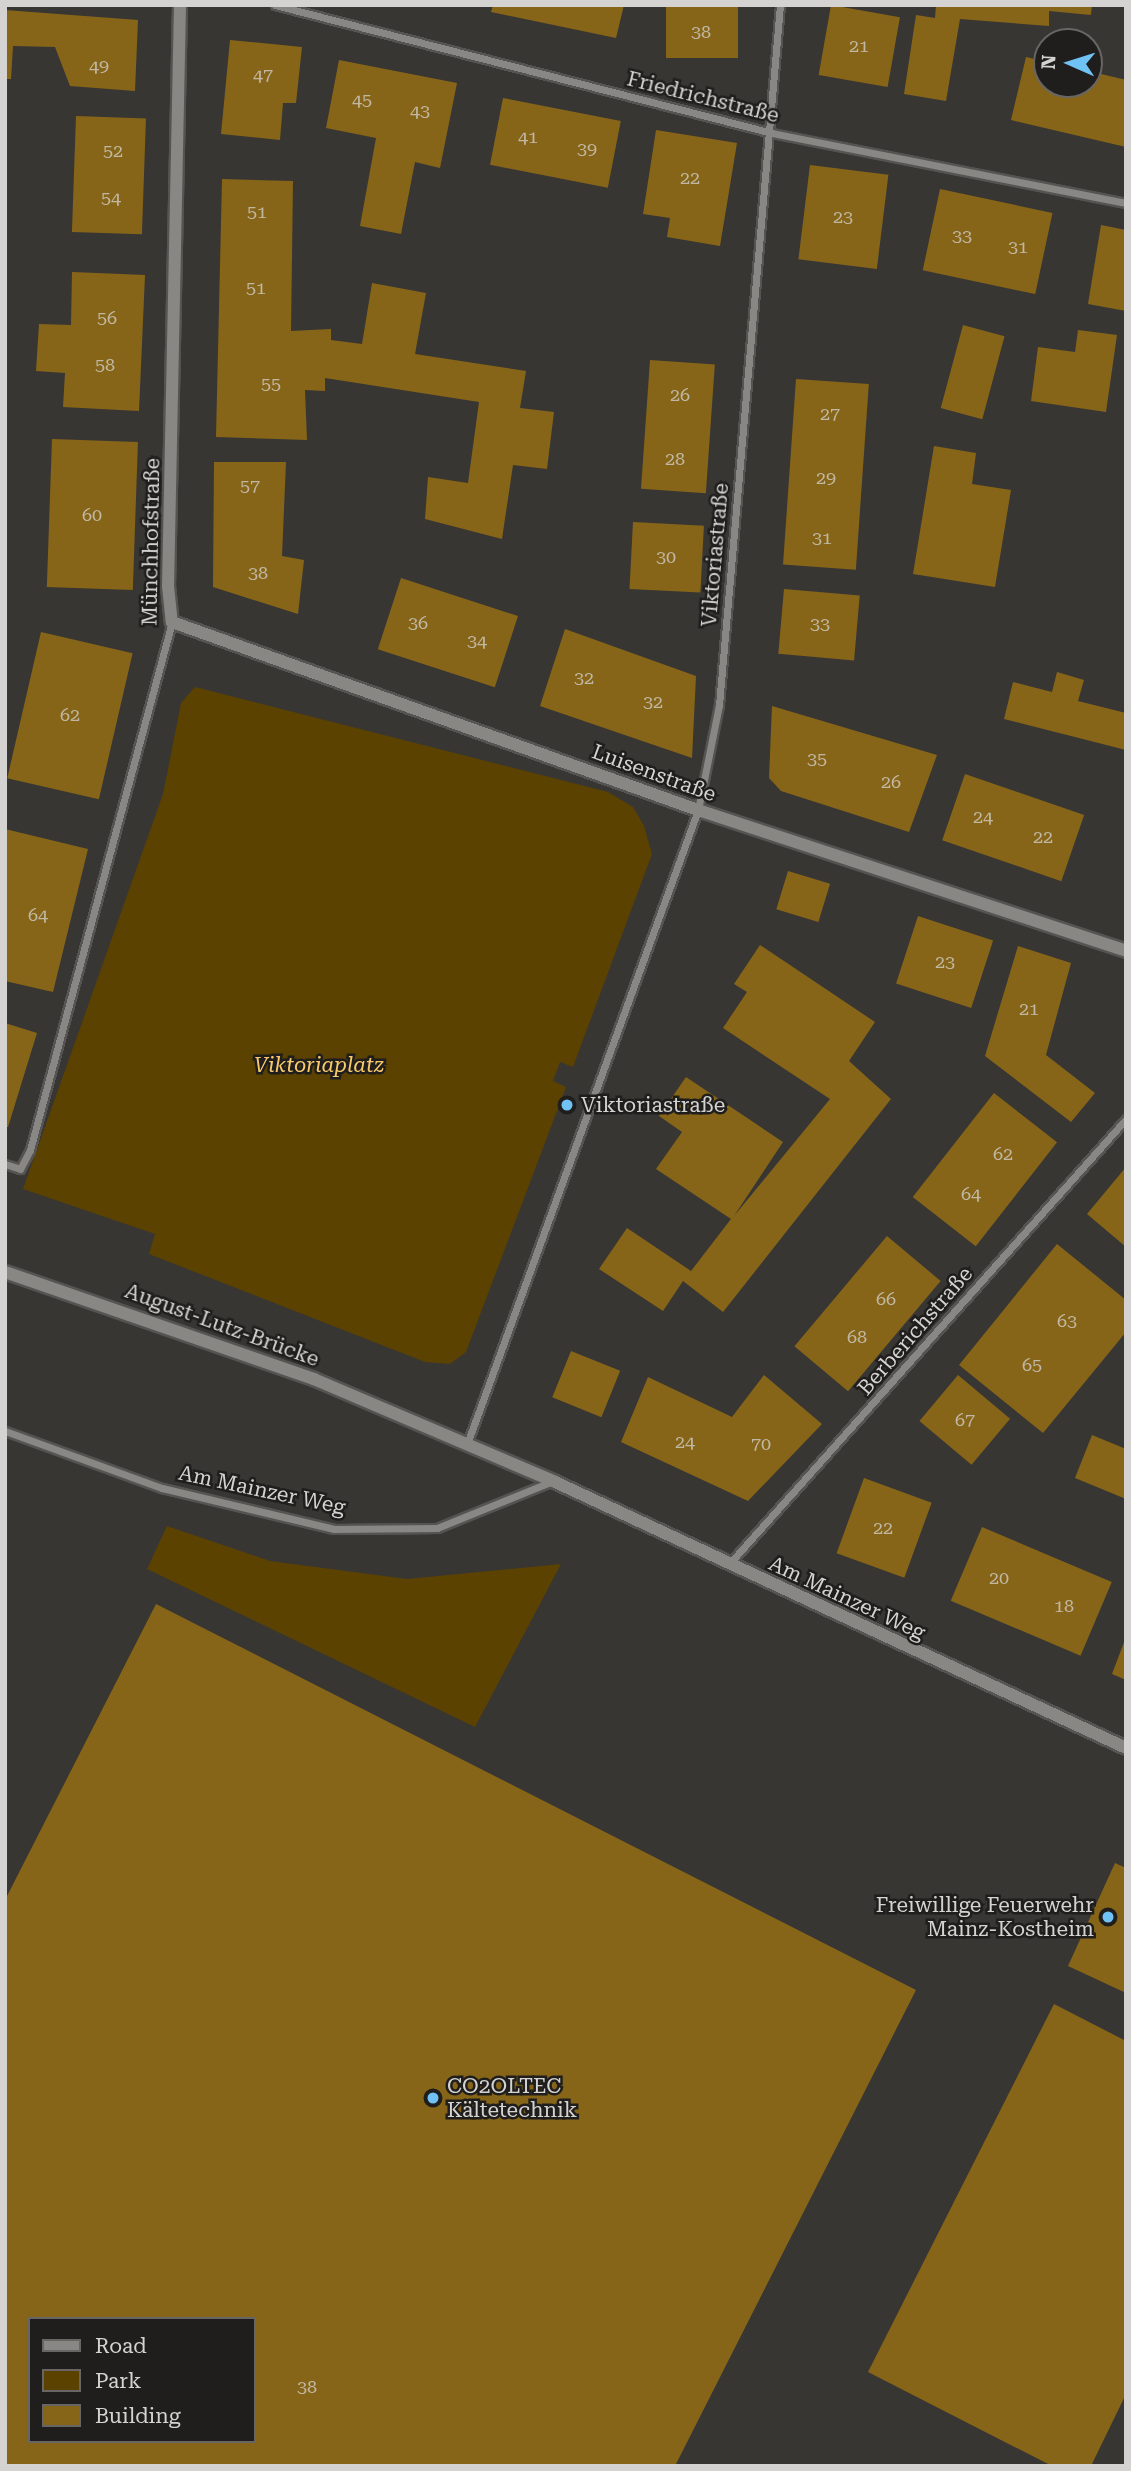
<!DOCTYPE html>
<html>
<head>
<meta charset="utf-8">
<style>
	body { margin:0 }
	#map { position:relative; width:1131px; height:2471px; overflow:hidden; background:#383633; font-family:"Roboto Serif",serif }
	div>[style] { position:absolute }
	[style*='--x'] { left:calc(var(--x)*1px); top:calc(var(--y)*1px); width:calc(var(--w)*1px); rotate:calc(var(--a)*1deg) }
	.green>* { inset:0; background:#5b4201 }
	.building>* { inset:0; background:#876518; transform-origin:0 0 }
	.roads { filter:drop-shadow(2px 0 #555452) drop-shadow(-2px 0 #555452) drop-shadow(0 2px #555452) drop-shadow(0 -2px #555452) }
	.minor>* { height:7px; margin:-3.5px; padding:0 3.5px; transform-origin:3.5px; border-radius:3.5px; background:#898783 }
	.tertiary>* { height:12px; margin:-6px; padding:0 6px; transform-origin:6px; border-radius:6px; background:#898783 }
	.dots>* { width:19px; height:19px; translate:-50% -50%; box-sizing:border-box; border:4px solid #1f1e1c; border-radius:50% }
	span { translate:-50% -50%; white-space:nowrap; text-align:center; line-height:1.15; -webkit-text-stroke:5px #1f1e1c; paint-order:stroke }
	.number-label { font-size:18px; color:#c1b8a3 }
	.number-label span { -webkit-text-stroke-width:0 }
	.street-label { font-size:21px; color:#d4d3d1 }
	.park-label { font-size:21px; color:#f9ca6d; font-style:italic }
	.poi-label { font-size:21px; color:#d4d3d1 }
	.left { translate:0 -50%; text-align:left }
	.right { translate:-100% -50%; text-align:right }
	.frame { position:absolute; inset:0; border:7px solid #d4d3d1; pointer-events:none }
	.legend { position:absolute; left:28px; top:2317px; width:228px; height:126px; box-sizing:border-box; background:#1f1e1c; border:2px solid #676664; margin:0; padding:9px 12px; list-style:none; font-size:21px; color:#d4d3d1 }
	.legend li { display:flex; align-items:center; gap:14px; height:35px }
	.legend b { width:35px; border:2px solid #676664 }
	.north { position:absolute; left:1033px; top:28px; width:70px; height:70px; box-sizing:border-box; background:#1f1e1c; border:2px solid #676664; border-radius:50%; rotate:273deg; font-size:19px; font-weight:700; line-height:28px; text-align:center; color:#d4d3d1 }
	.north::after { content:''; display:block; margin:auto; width:24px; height:32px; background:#70c2f4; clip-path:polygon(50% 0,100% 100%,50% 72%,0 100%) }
</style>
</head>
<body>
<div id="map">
	<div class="green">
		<div style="clip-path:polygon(195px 687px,608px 792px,633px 807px,644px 826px,652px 854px,573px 1067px,560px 1062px,553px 1081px,566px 1087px,466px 1352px,450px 1364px,425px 1362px,149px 1254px,155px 1234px,23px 1189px,163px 794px,181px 703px)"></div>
		<div style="clip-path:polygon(167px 1526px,270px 1561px,407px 1579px,561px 1564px,475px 1727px,147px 1569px)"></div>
	</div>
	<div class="building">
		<div style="clip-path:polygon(493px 5px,624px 5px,616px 38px,491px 12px)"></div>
		<div style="left:666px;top:5px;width:72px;height:53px"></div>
		<div style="left:831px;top:5px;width:70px;height:71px;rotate:10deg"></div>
		<div style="clip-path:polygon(936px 5px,1092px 5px,1091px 15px,1049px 11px,1049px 26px,960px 19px,946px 101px,904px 94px,916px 15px,935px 18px)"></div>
		<div style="clip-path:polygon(5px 10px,138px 20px,135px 91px,70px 86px,55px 47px,13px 46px,11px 79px,5px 79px)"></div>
		<div style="clip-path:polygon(230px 40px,302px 47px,296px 103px,283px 103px,280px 140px,221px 134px)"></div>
		<div style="clip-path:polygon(1026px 57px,1047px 62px,1047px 84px,1089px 84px,1089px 71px,1126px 80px,1126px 147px,1011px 120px)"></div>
		<div style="clip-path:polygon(339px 60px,457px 83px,440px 168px,415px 162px,401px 234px,360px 226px,376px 138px,326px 128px)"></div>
		<div style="left:503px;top:98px;width:120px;height:68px;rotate:11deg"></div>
		<div style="left:76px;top:116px;width:70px;height:116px;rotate:2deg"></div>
		<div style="clip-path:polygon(656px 130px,737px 143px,720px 246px,667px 237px,670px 218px,643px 214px)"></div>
		<div style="left:810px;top:165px;width:79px;height:95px;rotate:7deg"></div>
		<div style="clip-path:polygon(222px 179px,293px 181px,291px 331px,331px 329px,331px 340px,362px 344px,372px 283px,426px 293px,415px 354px,526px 371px,520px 408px,554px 412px,547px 469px,513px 465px,502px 539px,425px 519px,428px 477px,468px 483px,479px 402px,325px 378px,325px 391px,305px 390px,307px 440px,216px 437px)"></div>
		<div style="left:940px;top:189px;width:115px;height:83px;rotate:12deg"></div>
		<div style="clip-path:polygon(1101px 225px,1126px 230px,1126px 311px,1088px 304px)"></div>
		<div style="clip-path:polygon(72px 272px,145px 275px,139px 411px,63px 407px,65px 373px,36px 371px,39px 324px,71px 325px)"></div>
		<div style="left:963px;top:325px;width:43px;height:86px;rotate:15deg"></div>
		<div style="clip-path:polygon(1078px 330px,1117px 335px,1106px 412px,1031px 401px,1038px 347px,1075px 352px)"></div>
		<div style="left:650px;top:360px;width:65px;height:129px;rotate:4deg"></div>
		<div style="left:796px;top:379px;width:73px;height:186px;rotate:4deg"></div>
		<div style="left:52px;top:439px;width:86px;height:148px;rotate:2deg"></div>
		<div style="clip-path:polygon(934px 446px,976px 453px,972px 484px,1011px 490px,995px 587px,913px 574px)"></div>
		<div style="clip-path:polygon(214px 462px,286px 462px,282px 556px,304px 560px,298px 614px,213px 587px)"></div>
		<div style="left:633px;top:522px;width:71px;height:67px;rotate:3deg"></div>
		<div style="left:401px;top:578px;width:123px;height:75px;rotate:18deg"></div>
		<div style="left:784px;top:589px;width:76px;height:65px;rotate:5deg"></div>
		<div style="clip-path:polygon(565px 629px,696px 676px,692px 758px,540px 706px)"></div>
		<div style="left:41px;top:632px;width:94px;height:150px;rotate:13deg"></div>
		<div style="clip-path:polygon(1057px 672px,1084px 680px,1078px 701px,1126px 713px,1126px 750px,1004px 719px,1013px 682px,1052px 692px)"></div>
		<div style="clip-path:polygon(772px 706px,937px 755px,909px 832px,781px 791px,769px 778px)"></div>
		<div style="left:965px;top:774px;width:126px;height:70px;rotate:19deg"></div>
		<div style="clip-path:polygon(5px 829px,88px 849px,53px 992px,5px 981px)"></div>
		<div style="left:788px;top:871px;width:44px;height:40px;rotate:17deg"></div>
		<div style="left:918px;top:916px;width:79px;height:71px;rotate:18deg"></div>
		<div style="clip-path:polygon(760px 945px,875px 1022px,849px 1061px,891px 1099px,723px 1312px,683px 1281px,663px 1311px,599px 1269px,627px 1228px,691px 1271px,731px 1219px,656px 1169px,682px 1132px,659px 1116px,686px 1077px,783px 1142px,734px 1216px,830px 1099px,723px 1028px,747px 992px,734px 984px)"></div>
		<div style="clip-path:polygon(1018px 946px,1071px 963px,1046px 1055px,1095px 1093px,1071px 1122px,985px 1056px)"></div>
		<div style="clip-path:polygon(5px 1023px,37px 1033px,8px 1127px,5px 1127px)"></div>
		<div style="left:994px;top:1093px;width:80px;height:132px;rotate:38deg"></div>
		<div style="clip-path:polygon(1126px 1167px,1126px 1247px,1087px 1214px)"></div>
		<div style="left:887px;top:1236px;width:70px;height:144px;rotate:40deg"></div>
		<div style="clip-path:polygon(1057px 1244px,1126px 1300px,1126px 1332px,1043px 1433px,959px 1365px)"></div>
		<div style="left:571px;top:1351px;width:53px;height:50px;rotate:22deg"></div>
		<div style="clip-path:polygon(764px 1375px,822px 1424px,748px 1501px,621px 1442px,648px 1377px,732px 1417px)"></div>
		<div style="left:958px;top:1375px;width:68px;height:60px;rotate:40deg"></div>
		<div style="clip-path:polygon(1092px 1435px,1126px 1449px,1126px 1499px,1075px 1478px)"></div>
		<div style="left:864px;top:1478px;width:72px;height:80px;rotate:20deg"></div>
		<div style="left:982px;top:1527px;width:141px;height:80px;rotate:23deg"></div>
		<div style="clip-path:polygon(evenodd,156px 1604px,916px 1990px,675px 2466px,5px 2466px,5px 1900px,156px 1604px,30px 2319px,254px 2319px,254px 2441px,30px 2441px,30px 2319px)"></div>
		<div style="clip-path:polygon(1126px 1637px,1126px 1680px,1112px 1674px)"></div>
		<div style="clip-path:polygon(1115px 1863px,1126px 1868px,1126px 1993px,1068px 1966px)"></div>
		<div style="clip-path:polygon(1054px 2004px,1126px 2041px,1126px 2394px,1091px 2466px,1052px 2466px,868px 2372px)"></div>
	</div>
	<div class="roads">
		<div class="minor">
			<div style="--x:275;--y:5;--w:513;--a:14.44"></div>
			<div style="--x:772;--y:133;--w:361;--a:11.2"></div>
			<div style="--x:5;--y:1164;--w:16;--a:18"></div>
			<div style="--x:20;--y:1169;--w:21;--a:-62"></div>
			<div style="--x:30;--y:1150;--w:547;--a:-74.95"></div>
			<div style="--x:5;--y:1431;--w:167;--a:20"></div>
			<div style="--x:162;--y:1488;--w:177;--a:13.4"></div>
			<div style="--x:334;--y:1529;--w:103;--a:-0.6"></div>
			<div style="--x:437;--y:1528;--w:125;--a:-22.1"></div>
			<div style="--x:467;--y:1444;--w:675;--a:-69.98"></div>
			<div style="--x:698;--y:810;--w:107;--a:-78.7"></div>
			<div style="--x:719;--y:705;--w:703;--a:-85.02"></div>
			<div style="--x:729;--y:1564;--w:596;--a:-48.26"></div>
		</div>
		<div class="tertiary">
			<div style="--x:180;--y:5;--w:581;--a:91.18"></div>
			<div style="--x:168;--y:586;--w:36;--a:84"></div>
			<div style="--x:172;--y:622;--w:559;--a:19.67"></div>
			<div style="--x:698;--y:810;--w:451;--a:18.2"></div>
			<div style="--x:5;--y:1272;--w:327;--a:19.1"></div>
			<div style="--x:314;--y:1379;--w:260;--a:23.1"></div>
			<div style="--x:553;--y:1481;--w:632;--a:24.98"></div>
		</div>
	</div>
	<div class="dots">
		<div style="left:567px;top:1105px;background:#70c2f4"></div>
		<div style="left:1108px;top:1917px;background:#70c2f4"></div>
		<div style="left:433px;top:2098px;background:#70c2f4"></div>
	</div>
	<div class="number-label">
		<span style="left:701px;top:32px">38</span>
		<span style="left:859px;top:46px">21</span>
		<span style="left:99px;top:66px">49</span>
		<span style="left:263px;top:75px">47</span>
		<span style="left:362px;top:100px">45</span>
		<span style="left:420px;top:111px">43</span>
		<span style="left:528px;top:137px">41</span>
		<span style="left:587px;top:149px">39</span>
		<span style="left:113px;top:151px">52</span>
		<span style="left:690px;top:178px">22</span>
		<span style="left:111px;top:198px">54</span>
		<span style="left:257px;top:212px">51</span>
		<span style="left:843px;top:217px">23</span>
		<span style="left:962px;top:236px">33</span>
		<span style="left:1018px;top:247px">31</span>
		<span style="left:256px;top:288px">51</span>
		<span style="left:107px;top:318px">56</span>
		<span style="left:105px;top:365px">58</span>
		<span style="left:271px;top:384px">55</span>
		<span style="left:680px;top:395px">26</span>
		<span style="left:830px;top:414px">27</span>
		<span style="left:675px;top:459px">28</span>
		<span style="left:826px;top:478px">29</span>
		<span style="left:250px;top:486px">57</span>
		<span style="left:92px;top:515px">60</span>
		<span style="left:822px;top:538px">31</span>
		<span style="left:666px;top:557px">30</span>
		<span style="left:258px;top:573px">38</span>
		<span style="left:418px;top:623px">36</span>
		<span style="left:820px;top:624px">33</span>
		<span style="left:477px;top:641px">34</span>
		<span style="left:584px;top:678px">32</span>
		<span style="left:653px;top:702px">32</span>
		<span style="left:70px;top:715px">62</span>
		<span style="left:817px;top:759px">35</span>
		<span style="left:891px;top:782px">26</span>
		<span style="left:983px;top:817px">24</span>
		<span style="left:1043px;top:837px">22</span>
		<span style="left:38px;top:915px">64</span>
		<span style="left:945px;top:962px">23</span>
		<span style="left:1029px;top:1009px">21</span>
		<span style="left:1003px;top:1154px">62</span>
		<span style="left:971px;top:1194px">64</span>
		<span style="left:886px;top:1299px">66</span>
		<span style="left:1067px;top:1321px">63</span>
		<span style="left:857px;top:1337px">68</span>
		<span style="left:1032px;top:1365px">65</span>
		<span style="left:965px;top:1420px">67</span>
		<span style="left:685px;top:1442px">24</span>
		<span style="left:761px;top:1444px">70</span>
		<span style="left:883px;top:1528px">22</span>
		<span style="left:999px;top:1578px">20</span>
		<span style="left:1064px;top:1606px">18</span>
		<span style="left:307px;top:2387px">38</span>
	</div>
	<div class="street-label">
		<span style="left:703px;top:97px;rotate:14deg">Friedrichstraße</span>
		<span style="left:151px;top:542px;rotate:-89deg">Münchhofstraße</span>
		<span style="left:715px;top:555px;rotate:-85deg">Viktoriastraße</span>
		<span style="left:654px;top:773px;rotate:20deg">Luisenstraße</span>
		<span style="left:222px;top:1325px;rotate:20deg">August-Lutz-Brücke</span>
		<span style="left:915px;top:1331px;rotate:-49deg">Berberichstraße</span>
		<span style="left:262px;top:1490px;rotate:12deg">Am Mainzer Weg</span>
		<span style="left:847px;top:1598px;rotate:25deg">Am Mainzer Weg</span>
	</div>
	<div class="park-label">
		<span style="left:319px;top:1065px">Viktoriaplatz</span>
	</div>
	<div class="poi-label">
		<span class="left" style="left:581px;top:1105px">Viktoriastraße</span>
		<span class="right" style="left:1094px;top:1917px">Freiwillige Feuerwehr<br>Mainz-Kostheim</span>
		<span class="left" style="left:447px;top:2098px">CO2OLTEC<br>Kältetechnik</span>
	</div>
	<div class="frame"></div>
	<ul class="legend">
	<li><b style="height:9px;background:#898783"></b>Road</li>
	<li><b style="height:19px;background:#5b4201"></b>Park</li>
	<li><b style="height:19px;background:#876518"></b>Building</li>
	</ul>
	<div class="north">N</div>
</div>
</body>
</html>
